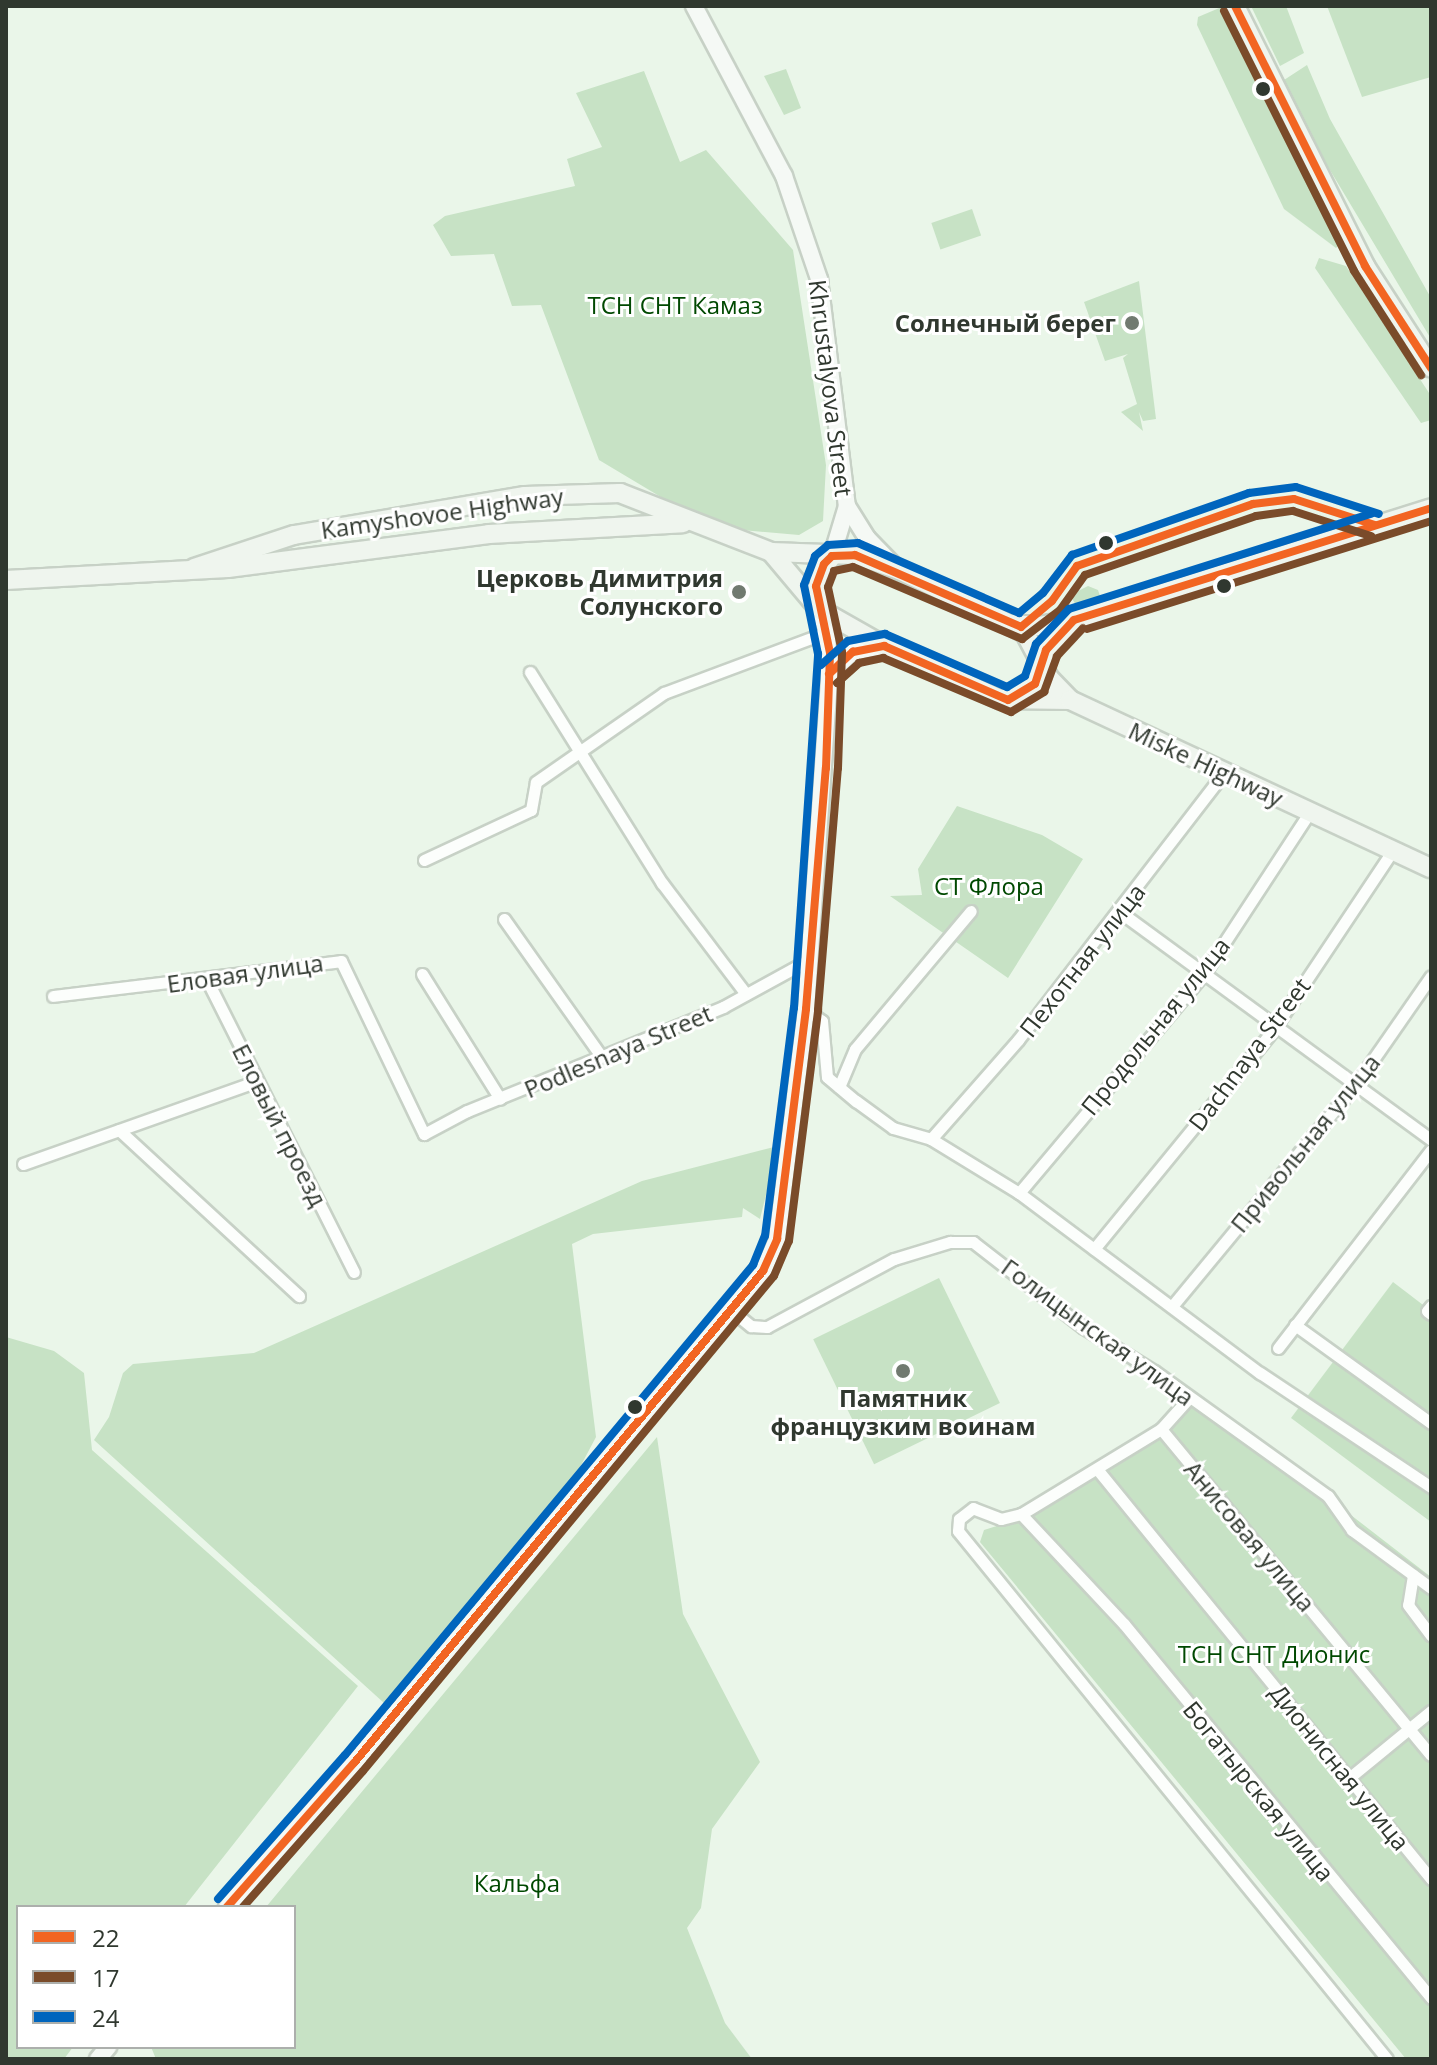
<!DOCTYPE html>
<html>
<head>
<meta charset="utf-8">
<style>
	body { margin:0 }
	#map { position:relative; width:1437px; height:2065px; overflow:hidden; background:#eaf6e9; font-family:"Open Sans",sans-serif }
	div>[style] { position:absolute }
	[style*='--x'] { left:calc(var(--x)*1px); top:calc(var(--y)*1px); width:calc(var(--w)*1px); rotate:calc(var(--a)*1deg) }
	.green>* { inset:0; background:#c7e2c5; transform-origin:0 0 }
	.roads { filter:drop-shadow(2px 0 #c7d1c6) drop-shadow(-2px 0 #c7d1c6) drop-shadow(0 2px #c7d1c6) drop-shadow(0 -2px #c7d1c6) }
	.street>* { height:11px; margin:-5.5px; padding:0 5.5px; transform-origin:5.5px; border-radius:5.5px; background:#fcfefc }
	.secondary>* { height:16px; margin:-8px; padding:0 8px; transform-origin:8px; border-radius:8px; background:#f5f9f5 }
	.primary>* { height:18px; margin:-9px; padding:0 9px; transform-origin:9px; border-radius:9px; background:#eff5ee }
	.bus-1>* { height:8px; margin:-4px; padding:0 4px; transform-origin:4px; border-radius:4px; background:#f26522 }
	.bus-2>* { height:8px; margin:-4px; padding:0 4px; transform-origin:4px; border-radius:4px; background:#7a4b2a }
	.bus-3>* { height:8px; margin:-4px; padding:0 4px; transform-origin:4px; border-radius:4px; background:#0065bd }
	.dots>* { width:22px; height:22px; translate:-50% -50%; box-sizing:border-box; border:4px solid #fff; border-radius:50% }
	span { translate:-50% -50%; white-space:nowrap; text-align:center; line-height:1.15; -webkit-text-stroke:6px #fff; paint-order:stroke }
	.park-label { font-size:24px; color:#004901 }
	.poi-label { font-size:24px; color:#30382f; font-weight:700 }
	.right { translate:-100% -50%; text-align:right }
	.street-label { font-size:24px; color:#30382f }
	.frame { position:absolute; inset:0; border:8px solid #30382f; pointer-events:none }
	.legend { position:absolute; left:16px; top:1905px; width:280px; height:144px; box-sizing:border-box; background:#fff; border:2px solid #acafac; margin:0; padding:10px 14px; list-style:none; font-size:24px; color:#30382f }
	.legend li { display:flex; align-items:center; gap:16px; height:40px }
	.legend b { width:40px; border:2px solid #acafac }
</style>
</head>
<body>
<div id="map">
	<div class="green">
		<div style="clip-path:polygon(1224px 6px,1338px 246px,1336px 248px,1284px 209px,1197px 25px,1198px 17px)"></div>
		<div style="clip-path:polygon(1251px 6px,1286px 6px,1304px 53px,1280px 66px)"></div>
		<div style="clip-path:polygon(1327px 6px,1431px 6px,1431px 77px,1362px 97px)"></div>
		<div style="clip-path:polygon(1307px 65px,1330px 119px,1431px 298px,1431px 339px,1318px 150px,1284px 80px)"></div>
		<div style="clip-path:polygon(786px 69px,801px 108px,784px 115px,764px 76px)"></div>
		<div style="clip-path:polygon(644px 71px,680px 162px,706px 150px,793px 250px,826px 465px,823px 521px,799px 535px,742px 530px,696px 518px,599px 460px,541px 305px,512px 306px,494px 254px,451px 256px,433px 225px,445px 216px,575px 186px,567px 159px,602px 147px,576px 93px)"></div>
		<div style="left:972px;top:209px;width:28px;height:43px;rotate:71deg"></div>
		<div style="clip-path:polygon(1319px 258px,1346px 266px,1431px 396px,1431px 420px,1421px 423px,1315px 268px)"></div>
		<div style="clip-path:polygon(1139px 281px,1156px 419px,1143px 421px,1139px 412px,1143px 431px,1121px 412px,1137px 404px,1123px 358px,1128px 354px,1105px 361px,1084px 302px)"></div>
		<div style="clip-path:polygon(1088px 586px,1098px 590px,1102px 602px,1077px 607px,1070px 595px)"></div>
		<div style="clip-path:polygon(957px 806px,1042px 835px,1083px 859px,1008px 978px,890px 896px,922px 895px,918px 869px)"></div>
		<div style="clip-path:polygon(778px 1146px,760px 1219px,743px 1208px,742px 1217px,593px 1234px,572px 1244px,596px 1437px,570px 1486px,384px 1703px,94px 1440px,109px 1417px,123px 1373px,133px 1364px,254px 1353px,642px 1181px)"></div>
		<div style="left:939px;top:1278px;width:139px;height:140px;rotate:64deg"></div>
		<div style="clip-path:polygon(1393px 1282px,1431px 1311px,1431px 1522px,1291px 1418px)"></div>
		<div style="clip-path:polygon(6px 1337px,54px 1351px,84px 1373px,92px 1450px,358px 1686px,184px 1907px,18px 1907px,18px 2047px,73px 2047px,64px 2059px,6px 2059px)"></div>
		<div style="clip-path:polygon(1197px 1396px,1431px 1577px,1431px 2059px,1406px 2059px,980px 1542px,984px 1530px,1035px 1514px,1141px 1448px)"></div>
		<div style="clip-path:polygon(657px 1437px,683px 1614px,760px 1762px,712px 1829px,701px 1908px,687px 1928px,725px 2023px,752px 2059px,156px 2059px,151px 2047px,294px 2047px,294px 1907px,266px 1907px)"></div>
	</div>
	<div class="roads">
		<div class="street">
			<div style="--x:530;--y:672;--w:249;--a:58"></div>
			<div style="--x:662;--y:883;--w:139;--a:52.9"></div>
			<div style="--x:424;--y:860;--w:118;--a:-25"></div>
			<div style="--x:531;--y:810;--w:28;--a:-80"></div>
			<div style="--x:536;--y:782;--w:156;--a:-34.8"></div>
			<div style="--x:664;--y:693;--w:174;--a:-20.5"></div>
			<div style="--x:1120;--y:912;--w:386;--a:36.2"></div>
			<div style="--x:504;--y:919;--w:168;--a:54.7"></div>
			<div style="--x:422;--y:974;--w:147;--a:58"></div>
			<div style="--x:206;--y:978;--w:329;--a:63.3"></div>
			<div style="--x:53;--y:996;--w:290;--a:-6.9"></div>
			<div style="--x:341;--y:961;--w:192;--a:64.4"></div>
			<div style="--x:424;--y:1134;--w:49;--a:-28.1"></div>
			<div style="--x:467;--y:1111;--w:276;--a:-22.1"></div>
			<div style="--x:723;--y:1007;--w:98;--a:-28.7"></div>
			<div style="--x:806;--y:1009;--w:20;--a:37"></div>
			<div style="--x:822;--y:1021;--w:56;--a:84.9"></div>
			<div style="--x:827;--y:1077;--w:38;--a:40"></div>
			<div style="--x:856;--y:1101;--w:46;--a:36.1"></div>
			<div style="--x:893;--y:1128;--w:40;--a:16"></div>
			<div style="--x:931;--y:1139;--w:103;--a:31.5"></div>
			<div style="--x:1019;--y:1193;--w:301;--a:36.8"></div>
			<div style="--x:1260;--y:1373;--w:206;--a:33.7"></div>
			<div style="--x:839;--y:1087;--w:41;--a:-67.2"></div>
			<div style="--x:855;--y:1049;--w:180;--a:-50"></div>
			<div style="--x:119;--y:1130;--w:245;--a:42.7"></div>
			<div style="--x:931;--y:1139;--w:132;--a:-48.7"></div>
			<div style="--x:1018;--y:1040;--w:336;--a:-52.4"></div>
			<div style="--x:23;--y:1164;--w:248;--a:-19.5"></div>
			<div style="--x:1019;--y:1193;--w:289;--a:-49.9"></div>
			<div style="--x:1205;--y:972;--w:190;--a:-56.8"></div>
			<div style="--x:1094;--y:1249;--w:283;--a:-50.7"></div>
			<div style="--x:1273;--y:1030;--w:216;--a:-56.3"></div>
			<div style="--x:1173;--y:1305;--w:287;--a:-50.4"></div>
			<div style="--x:1356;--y:1084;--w:131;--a:-55.2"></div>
			<div style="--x:1431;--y:1306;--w:6;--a:129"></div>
			<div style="--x:1427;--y:1311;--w:5;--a:37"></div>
			<div style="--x:731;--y:1310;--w:26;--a:39"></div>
			<div style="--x:751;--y:1326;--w:16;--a:4"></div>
			<div style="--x:767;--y:1327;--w:144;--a:-28.2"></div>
			<div style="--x:894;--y:1259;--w:59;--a:-16.9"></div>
			<div style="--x:950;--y:1242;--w:23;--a:0"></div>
			<div style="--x:973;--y:1242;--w:140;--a:37.8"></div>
			<div style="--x:1084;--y:1328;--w:82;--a:31.6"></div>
			<div style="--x:1154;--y:1371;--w:214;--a:35.7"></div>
			<div style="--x:1328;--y:1496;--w:42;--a:54.8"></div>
			<div style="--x:1352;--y:1530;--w:98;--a:36.3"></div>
			<div style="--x:1295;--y:1325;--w:168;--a:35.8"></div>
			<div style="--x:1278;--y:1348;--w:250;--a:-52.3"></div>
			<div style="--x:1188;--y:1399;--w:40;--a:132"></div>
			<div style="--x:1161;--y:1429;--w:164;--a:148.7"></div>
			<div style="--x:1021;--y:1514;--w:21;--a:166"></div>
			<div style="--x:1001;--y:1519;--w:30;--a:-159"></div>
			<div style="--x:973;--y:1508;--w:18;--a:142"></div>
			<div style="--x:959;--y:1519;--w:12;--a:95"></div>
			<div style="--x:958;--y:1531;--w:680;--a:50.91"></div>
			<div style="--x:1161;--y:1429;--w:423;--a:50.4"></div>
			<div style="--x:1097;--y:1469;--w:529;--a:50.83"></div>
			<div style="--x:1021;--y:1514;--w:151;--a:46.9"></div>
			<div style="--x:1124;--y:1624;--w:484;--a:50.6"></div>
			<div style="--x:1413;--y:1575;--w:30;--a:99"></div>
			<div style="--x:1408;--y:1605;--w:38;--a:53"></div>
			<div style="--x:1349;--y:1778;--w:106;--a:-39.3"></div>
		</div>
		<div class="secondary">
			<div style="--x:694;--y:6;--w:192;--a:62.1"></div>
			<div style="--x:784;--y:176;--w:109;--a:71.2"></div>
			<div style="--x:819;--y:279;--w:229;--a:83"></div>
			<div style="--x:847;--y:506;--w:52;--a:106.7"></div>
			<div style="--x:847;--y:506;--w:38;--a:58"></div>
			<div style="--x:867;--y:538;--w:45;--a:45.9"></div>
			<div style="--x:829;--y:674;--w:33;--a:-43"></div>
			<div style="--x:853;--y:652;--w:32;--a:-11"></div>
			<div style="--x:227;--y:1907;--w:192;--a:-48.6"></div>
			<div style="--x:354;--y:1763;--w:640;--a:-50.26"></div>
			<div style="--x:763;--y:1271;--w:35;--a:-66"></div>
			<div style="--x:777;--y:1239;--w:232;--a:-82.8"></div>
			<div style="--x:806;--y:1009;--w:331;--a:-86"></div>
			<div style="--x:829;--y:679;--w:47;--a:-92.4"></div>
			<div style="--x:827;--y:632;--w:24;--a:-109"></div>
			<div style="--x:98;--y:2059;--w:16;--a:-50"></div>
		</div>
		<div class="primary">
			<div style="--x:1235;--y:6;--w:291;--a:63.4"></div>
			<div style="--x:1365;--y:266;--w:121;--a:57.1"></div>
			<div style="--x:771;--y:552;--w:75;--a:49.9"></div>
			<div style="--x:819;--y:609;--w:75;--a:29.6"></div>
			<div style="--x:884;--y:646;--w:128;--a:24.6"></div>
			<div style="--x:1000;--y:699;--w:70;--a:0.8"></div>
			<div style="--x:194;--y:568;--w:105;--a:-18.3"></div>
			<div style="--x:294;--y:535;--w:234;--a:-9.6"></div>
			<div style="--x:525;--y:496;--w:95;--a:-1.8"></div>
			<div style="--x:620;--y:493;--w:162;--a:21.3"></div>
			<div style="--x:771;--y:552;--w:84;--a:2"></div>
			<div style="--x:855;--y:555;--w:46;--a:18.8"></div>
			<div style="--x:899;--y:570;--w:123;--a:25.9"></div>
			<div style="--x:1010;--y:624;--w:29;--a:4"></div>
			<div style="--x:1039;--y:626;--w:45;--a:-10.3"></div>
			<div style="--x:1083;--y:618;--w:365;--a:-17.5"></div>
			<div style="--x:6;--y:580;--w:222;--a:-3.1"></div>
			<div style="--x:228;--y:568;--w:263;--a:-7.4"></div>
			<div style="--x:489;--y:534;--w:194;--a:-3.2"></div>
			<div style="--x:819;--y:607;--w:32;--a:-90"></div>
			<div style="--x:819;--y:575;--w:23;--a:-56"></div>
			<div style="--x:1012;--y:626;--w:15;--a:28"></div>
			<div style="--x:1025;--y:633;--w:51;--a:61.9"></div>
			<div style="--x:1049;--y:678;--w:30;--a:46"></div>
			<div style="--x:1070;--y:700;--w:398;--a:25"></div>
			<div style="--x:1012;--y:699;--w:27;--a:-33"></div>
			<div style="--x:1035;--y:684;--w:36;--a:-72"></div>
			<div style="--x:1046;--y:650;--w:41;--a:-47"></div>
		</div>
	</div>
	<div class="bus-1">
		<div style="--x:1235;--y:6;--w:291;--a:63.4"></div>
		<div style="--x:1365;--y:266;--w:121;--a:57.1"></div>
		<div style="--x:829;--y:674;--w:33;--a:-43"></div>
		<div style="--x:853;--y:652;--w:32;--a:-11"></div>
		<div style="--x:884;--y:646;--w:135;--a:23.5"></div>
		<div style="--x:1008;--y:700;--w:31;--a:-31"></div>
		<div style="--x:1035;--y:684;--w:36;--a:-72"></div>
		<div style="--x:1046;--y:650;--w:41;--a:-47"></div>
		<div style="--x:1074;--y:620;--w:374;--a:-17.4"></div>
		<div style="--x:227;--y:1907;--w:192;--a:-48.6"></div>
		<div style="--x:354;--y:1763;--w:640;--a:-50.26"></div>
		<div style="--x:763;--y:1271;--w:35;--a:-66"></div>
		<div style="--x:777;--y:1239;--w:232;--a:-82.8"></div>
		<div style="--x:806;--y:1009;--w:242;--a:-85.3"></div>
		<div style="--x:826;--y:768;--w:115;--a:-88"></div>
		<div style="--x:830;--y:653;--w:68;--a:-101.8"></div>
		<div style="--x:816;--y:586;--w:23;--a:-70"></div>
		<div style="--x:824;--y:564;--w:11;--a:-45"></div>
		<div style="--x:832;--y:556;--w:23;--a:-2"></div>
		<div style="--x:855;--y:555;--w:181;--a:23.4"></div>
		<div style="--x:1021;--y:627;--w:40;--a:-40"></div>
		<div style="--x:1052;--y:601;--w:43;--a:-54.5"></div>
		<div style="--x:1077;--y:566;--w:187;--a:-19.4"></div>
		<div style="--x:1253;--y:504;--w:41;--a:-7"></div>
		<div style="--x:1294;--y:499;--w:85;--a:17.8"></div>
	</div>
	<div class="bus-2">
		<div style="--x:1224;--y:11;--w:291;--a:63.4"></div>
		<div style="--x:1354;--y:271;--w:124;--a:57.2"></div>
		<div style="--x:1087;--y:629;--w:361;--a:-17.4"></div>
		<div style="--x:837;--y:683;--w:30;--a:-42"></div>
		<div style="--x:859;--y:663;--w:25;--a:-12"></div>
		<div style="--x:883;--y:658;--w:139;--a:22.9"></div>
		<div style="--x:1011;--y:712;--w:39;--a:-31"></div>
		<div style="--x:1044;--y:692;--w:38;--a:-70"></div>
		<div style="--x:1057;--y:656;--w:38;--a:-47"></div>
		<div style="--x:243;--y:1907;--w:181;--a:-48.6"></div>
		<div style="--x:363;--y:1771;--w:643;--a:-50.3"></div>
		<div style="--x:774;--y:1276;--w:38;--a:-67"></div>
		<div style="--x:789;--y:1241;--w:233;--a:-82.8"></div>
		<div style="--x:818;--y:1010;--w:243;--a:-85.3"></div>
		<div style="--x:838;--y:768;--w:116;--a:-88"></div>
		<div style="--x:842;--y:652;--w:66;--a:-102.2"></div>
		<div style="--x:828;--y:587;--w:17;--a:-69"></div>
		<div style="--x:834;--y:571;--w:19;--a:-12"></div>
		<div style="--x:853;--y:567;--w:184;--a:23.1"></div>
		<div style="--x:1022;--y:639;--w:48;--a:-37.3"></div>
		<div style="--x:1060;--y:610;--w:43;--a:-54.5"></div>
		<div style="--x:1085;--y:575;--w:181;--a:-19"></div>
		<div style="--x:1256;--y:516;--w:37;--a:-8"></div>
		<div style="--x:1293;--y:511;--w:82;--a:17.8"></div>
	</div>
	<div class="bus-3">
		<div style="--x:821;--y:665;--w:36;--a:-42"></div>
		<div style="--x:848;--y:641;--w:38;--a:-11"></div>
		<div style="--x:885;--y:634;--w:133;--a:23.5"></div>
		<div style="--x:1007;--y:687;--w:21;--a:-31"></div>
		<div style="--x:1025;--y:676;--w:34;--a:-71"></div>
		<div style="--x:1036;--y:644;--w:48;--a:-46.7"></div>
		<div style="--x:1069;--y:609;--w:317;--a:-17.5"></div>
		<div style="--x:218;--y:1899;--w:192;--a:-48.6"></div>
		<div style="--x:345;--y:1755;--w:638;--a:-50.22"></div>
		<div style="--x:753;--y:1265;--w:31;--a:-68"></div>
		<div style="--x:765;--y:1236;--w:230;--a:-82.8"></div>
		<div style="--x:794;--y:1008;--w:355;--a:-86.1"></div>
		<div style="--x:818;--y:654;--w:70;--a:-101.5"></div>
		<div style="--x:804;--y:585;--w:31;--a:-69"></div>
		<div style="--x:815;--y:556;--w:17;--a:-40"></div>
		<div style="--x:828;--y:545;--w:30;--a:-4"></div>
		<div style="--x:858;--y:543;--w:176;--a:23.5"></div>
		<div style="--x:1019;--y:613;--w:31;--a:-40"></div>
		<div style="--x:1043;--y:593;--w:48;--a:-52.7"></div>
		<div style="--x:1072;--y:555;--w:188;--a:-19.3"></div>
		<div style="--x:1249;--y:493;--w:47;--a:-7.3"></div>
		<div style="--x:1296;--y:487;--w:87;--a:18"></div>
	</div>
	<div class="dots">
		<div style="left:1263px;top:89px;background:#30382f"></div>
		<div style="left:1132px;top:323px;background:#717a70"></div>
		<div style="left:1106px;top:543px;background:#30382f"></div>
		<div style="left:1224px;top:586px;background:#30382f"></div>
		<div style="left:739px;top:592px;background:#717a70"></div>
		<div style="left:903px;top:1371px;background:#717a70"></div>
		<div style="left:635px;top:1407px;background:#30382f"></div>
	</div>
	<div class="park-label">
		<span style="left:675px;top:305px">ТСН СНТ Камаз</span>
		<span style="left:989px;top:886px">СТ Флора</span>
		<span style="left:1274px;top:1654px">ТСН СНТ Дионис</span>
		<span style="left:517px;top:1883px">Кальфа</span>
	</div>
	<div class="poi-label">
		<span class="right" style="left:1116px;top:323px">Солнечный берег</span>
		<span class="right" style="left:723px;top:592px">Церковь Димитрия<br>Солунского</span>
		<span style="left:903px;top:1412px">Памятник<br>французким воинам</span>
	</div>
	<div class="street-label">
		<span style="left:831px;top:388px;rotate:83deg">Khrustalyova Street</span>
		<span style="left:442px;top:513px;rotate:-8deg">Kamyshovoe Highway</span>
		<span style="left:1206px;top:764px;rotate:25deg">Miske Highway</span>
		<span style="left:1082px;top:960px;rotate:-52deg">Пехотная улица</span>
		<span style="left:245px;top:973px;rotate:-8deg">Еловая улица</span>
		<span style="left:1155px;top:1026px;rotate:-51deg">Продольная улица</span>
		<span style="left:618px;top:1051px;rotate:-23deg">Podlesnaya Street</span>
		<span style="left:1249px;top:1054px;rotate:-53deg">Dachnaya Street</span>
		<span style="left:280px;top:1125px;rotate:63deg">Еловый проезд</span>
		<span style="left:1305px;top:1143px;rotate:-51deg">Привольная улица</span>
		<span style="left:1098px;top:1332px;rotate:36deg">Голицынская улица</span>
		<span style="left:1250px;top:1536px;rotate:50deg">Анисовая улица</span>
		<span style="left:1340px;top:1767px;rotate:51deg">Дионисная улица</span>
		<span style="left:1259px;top:1791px;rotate:51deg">Богатырская улица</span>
	</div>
	<div class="frame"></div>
	<ul class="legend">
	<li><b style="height:10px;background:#f26522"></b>22</li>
	<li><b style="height:10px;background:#7a4b2a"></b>17</li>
	<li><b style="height:10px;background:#0065bd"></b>24</li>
	</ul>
</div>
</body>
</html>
